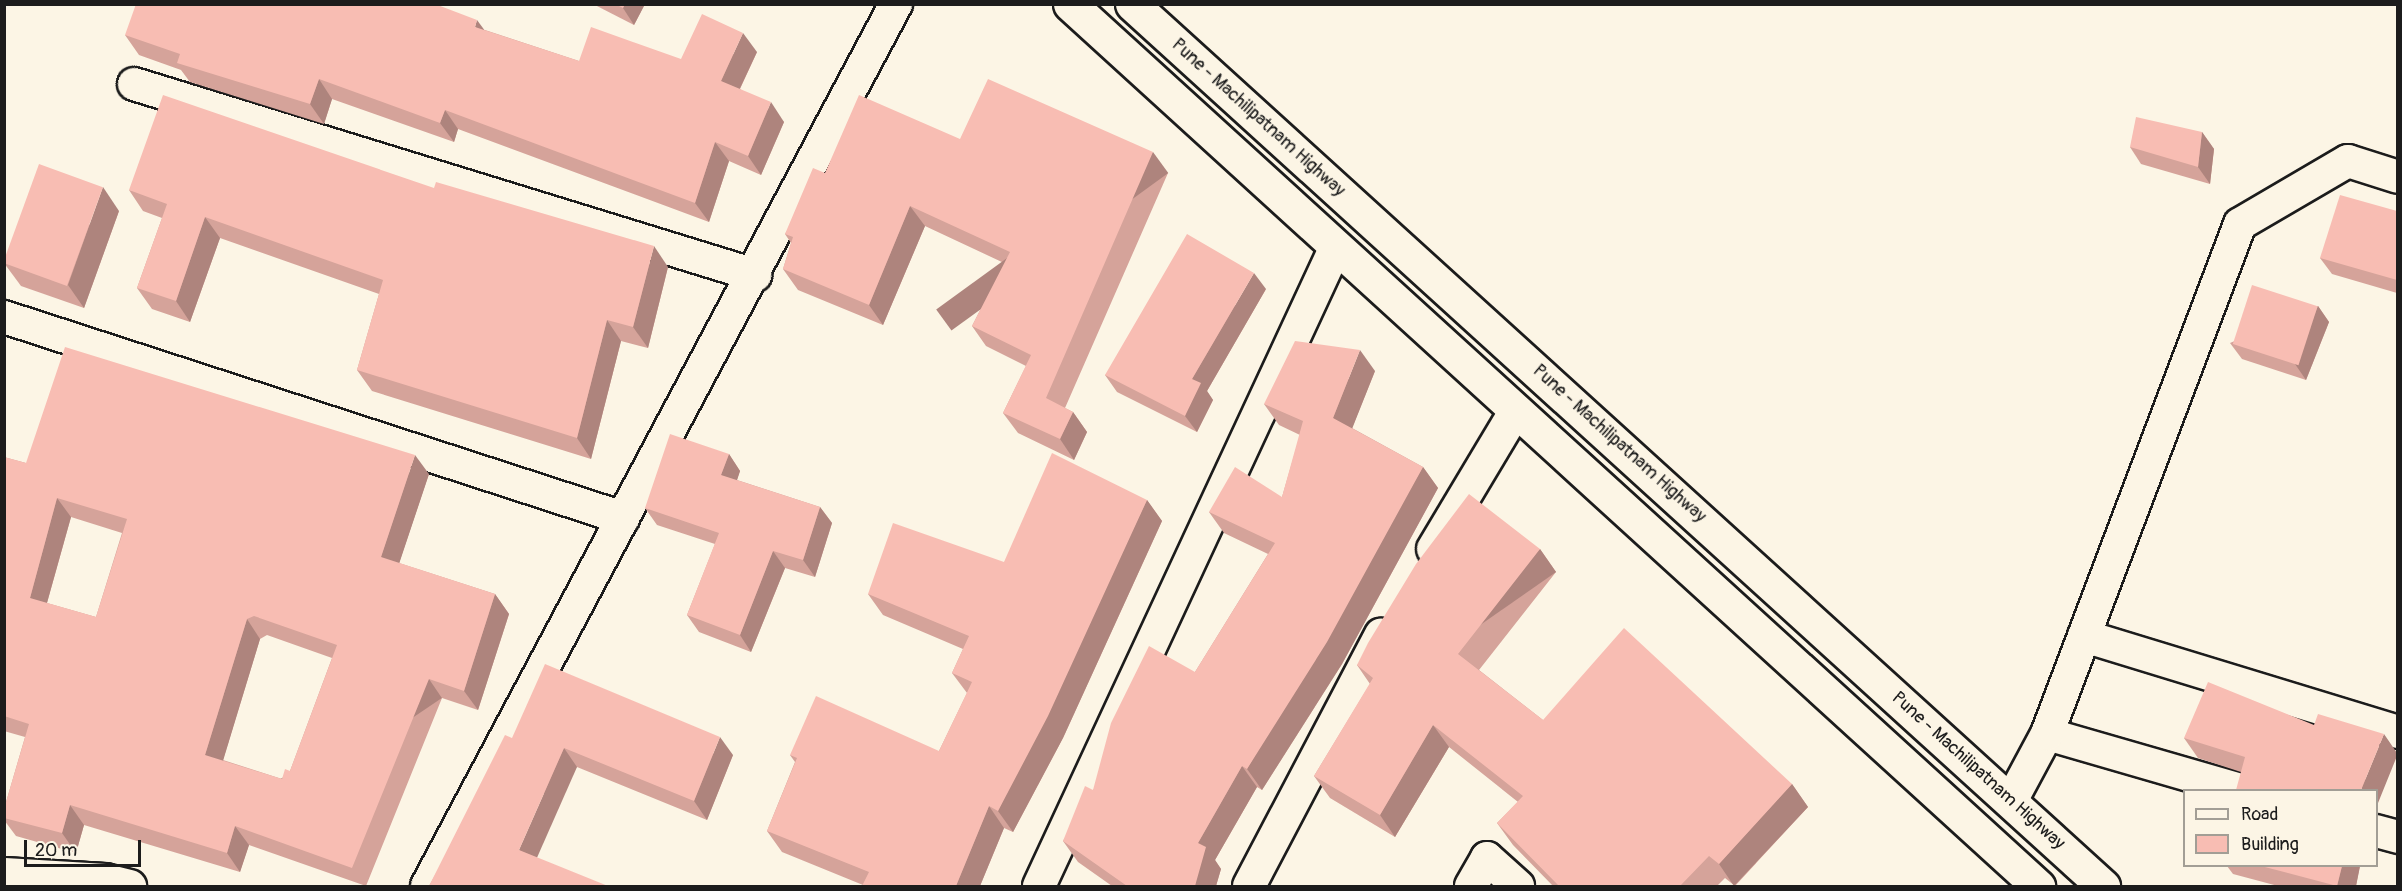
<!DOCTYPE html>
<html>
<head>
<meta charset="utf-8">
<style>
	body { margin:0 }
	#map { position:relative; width:2402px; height:891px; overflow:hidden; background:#fcf5e5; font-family:Pangolin,sans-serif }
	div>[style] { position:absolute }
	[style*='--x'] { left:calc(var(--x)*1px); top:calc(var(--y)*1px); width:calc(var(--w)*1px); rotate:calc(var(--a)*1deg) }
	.roads { filter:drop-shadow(2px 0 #1c1c1c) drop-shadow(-2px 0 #1c1c1c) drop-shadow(0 2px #1c1c1c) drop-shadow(0 -2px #1c1c1c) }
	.minor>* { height:32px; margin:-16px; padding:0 16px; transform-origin:16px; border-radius:16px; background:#fcf5e5 }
	.secondary>* { height:33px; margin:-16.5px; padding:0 16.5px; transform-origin:16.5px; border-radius:16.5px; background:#fcf5e5 }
	.primary>* { height:33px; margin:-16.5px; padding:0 16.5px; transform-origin:16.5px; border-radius:16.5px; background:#fcf5e5 }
	.wall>* { inset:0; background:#d5a39a }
	.shaded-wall>* { inset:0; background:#ae847d; transform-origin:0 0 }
	.building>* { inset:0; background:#f8bdb3; transform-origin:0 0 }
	span { translate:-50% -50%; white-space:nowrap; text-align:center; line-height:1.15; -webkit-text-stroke:5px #fcf5e5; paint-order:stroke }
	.street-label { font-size:18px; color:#1c1c1c }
	.frame { position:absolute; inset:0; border:6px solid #1c1c1c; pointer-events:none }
	.legend { position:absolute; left:2183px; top:789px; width:195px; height:78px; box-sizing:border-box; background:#fcf5e5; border:2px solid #a29e95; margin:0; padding:8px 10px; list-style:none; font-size:18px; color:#1c1c1c }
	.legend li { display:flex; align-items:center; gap:12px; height:30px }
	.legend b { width:30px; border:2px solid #a29e95 }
	.scale { position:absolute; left:24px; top:840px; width:117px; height:27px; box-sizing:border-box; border:3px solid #1c1c1c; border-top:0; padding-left:8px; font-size:18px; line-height:21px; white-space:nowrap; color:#1c1c1c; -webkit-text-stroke:4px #fcf5e5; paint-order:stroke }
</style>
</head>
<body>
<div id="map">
	<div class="roads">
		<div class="minor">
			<div style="--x:134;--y:84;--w:650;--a:17.1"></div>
			<div style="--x:4;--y:317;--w:651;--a:17.99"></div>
			<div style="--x:1433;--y:549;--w:160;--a:-59.1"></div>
			<div style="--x:2084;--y:636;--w:328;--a:17"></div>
			<div style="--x:2047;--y:734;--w:202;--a:16.1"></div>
			<div style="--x:2011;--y:801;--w:76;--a:-61.8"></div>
			<div style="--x:2047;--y:734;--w:545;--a:-69.27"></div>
			<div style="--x:2240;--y:224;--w:125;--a:-30.3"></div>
			<div style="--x:2348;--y:161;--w:52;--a:17.7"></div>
			<div style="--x:2376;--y:831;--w:23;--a:15"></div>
			<div style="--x:427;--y:886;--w:999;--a:-62"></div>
			<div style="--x:1039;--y:886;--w:702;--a:-65.08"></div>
			<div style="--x:1249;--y:886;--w:284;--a:-62.3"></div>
			<div style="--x:1471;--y:886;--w:32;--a:-60"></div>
			<div style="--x:1487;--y:858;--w:42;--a:42.1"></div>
		</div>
		<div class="secondary">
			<div style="--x:4;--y:874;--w:101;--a:3.4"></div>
			<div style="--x:105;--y:880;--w:25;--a:14"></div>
		</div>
		<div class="primary">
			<div style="--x:1070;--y:4;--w:1310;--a:42.34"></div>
			<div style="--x:1132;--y:4;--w:1312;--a:42.25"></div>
		</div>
	</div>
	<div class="wall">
		<div style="clip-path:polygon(593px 4px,645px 4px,634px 25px)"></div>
		<div style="clip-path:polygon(485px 30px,579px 61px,681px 59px,757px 52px,740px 89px,784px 122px,761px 175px,729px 161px,709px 222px,458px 129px,454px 142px,332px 99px,324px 124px,190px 82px,181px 70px,139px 55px,125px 35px)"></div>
		<div style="clip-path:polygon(2202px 132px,2214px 149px,2210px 184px,2141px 164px,2130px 147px)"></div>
		<div style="clip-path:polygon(960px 139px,1168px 173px,1065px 408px,1073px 412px,1087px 432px,1074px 460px,1018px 433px,1003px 413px,1026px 366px,986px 346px,972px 326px,1004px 263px,925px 226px,883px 325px,798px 290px,783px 269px,791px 243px,785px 234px,825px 173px)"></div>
		<div style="clip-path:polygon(129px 190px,668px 267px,648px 348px,621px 341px,591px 459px,372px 391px,357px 370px,379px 294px,220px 238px,190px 322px,152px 309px,137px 288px,162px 218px,143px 211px)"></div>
		<div style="clip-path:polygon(119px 211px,84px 308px,21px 286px,4px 263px)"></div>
		<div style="clip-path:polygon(2397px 211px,2397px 293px,2332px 274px,2320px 258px)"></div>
		<div style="clip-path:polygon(1266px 289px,1207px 391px,1213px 400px,1197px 432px,1117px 392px,1105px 375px)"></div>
		<div style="clip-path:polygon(2318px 306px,2329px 322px,2306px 380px,2242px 359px,2230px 343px)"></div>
		<div style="clip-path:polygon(1375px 371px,1352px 428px,1423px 467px,1438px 488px,1342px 664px,1262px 790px,1257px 787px,1215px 860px,1221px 869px,1216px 886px,1112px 886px,1078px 862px,1063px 841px,1093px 790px,1195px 672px,1268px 554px,1224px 533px,1209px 512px,1282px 497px,1300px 435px,1279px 425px,1264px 404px)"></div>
		<div style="clip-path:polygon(729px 454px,740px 471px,737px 480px,820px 507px,832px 523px,815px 577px,785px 568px,751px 652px,699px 632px,687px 615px,715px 544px,657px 525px,645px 508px)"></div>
		<div style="clip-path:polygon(evenodd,4px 457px,26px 463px,429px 474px,399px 563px,495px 594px,509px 614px,478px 710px,442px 698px,366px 886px,249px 845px,240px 872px,84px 825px,76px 853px,16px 836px,4px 820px,4px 809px,25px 737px,4px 731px,4px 457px,71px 517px,122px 533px,96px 617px,47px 603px,71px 517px,4px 457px,267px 635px,332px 658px,290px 771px,282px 779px,223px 760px,260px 639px,267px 635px)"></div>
		<div style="clip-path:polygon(1147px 500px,1162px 521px,1063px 738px,1013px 832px,1004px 828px,980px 886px,862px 886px,863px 885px,782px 852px,767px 831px,795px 762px,790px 755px,939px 751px,967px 693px,952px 673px,963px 649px,883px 615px,868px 594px,1004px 562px)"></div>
		<div style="clip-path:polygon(1540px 549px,1556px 572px,1479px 670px,1543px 720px,1792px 784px,1808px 807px,1735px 886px,1725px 878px,1717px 886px,1553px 886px,1513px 845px,1497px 823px,1518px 802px,1449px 747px,1395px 837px,1330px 798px,1314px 776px,1370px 684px,1357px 665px)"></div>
		<div style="clip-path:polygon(2314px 725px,2376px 790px,2241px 772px,2198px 758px,2184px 738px)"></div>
		<div style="clip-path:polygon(512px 738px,733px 755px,707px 820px,577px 767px,429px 886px)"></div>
		<div style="clip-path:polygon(2227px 866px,2360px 866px,2356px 886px,2278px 886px,2233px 874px)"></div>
	</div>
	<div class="shaded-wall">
		<div style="clip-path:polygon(625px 4px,645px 4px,634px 25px,623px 8px)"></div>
		<div style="clip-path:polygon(477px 20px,491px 39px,475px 27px)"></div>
		<div style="clip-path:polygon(743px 33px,757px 52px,734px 101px,721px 81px)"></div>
		<div style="clip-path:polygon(319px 79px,332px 99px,324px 124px,310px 104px)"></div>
		<div style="clip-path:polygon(771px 102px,784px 122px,761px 175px,748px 156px)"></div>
		<div style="clip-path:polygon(445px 110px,458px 129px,454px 142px,440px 123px)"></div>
		<div style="clip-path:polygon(2202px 132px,2214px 149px,2210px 184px,2198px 167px)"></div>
		<div style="clip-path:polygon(715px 142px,729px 161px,709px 222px,695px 203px)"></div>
		<div style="left:1153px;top:152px;width:26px;height:268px;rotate:54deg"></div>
		<div style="clip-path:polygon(103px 187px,119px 211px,84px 308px,68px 285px)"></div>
		<div style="clip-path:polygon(910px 206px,925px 226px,883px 325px,869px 305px)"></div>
		<div style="clip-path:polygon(205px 217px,220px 238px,190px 322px,176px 301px)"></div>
		<div style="clip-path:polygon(654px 246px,668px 267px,648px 348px,633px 327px)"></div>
		<div style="clip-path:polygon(1254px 273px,1266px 289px,1207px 391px,1213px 400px,1197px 432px,1185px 416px,1192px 379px)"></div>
		<div style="clip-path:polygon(2318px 306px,2329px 322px,2306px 380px,2295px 364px)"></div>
		<div style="clip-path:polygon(607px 320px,621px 341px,591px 459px,577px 438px)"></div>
		<div style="clip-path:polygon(1360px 350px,1375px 371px,1348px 439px,1333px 418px)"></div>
		<div style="clip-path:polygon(1073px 412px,1087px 432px,1074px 460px,1060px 439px)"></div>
		<div style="clip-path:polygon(729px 454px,740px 471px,733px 492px,721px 475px)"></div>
		<div style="clip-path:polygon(415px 455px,429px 474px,395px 576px,381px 557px)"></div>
		<div style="clip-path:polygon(1423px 467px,1438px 488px,1342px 664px,1262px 790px,1247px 769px)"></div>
		<div style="clip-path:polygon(57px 498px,71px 517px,43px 617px,30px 598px)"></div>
		<div style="clip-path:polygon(1147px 500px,1162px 521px,1063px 738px,1013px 832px,998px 811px)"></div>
		<div style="clip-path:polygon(820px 507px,832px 523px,815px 577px,803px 560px)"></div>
		<div style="left:1540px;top:549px;width:28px;height:133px;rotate:55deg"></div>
		<div style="clip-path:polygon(773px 551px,785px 568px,751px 652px,740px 635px)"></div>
		<div style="clip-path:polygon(495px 594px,509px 614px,478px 710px,464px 691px)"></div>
		<div style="clip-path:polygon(247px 619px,260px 639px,219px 774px,205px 755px)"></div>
		<div style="left:429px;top:679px;width:23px;height:204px;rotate:56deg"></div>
		<div style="clip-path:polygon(1433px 725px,1449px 747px,1395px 837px,1380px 815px)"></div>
		<div style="clip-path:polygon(2384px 734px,2397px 753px,2397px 756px,2376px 808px,2376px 790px,2361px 790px)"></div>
		<div style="clip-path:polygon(720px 737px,733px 755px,707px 820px,694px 801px)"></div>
		<div style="clip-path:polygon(564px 748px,577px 767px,532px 869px,519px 850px)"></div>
		<div style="clip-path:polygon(1242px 766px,1257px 787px,1215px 860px,1221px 869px,1216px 886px,1195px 886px,1198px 843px)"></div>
		<div style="clip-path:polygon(1792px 784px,1808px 807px,1734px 886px,1719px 864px)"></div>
		<div style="clip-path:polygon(70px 805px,84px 825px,76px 853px,62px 833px)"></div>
		<div style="clip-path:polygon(989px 806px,1004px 828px,980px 886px,956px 886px)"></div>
		<div style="clip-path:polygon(235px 826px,249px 845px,240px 872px,227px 853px)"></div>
		<div style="clip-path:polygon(2342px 866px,2360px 866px,2356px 886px,2337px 886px)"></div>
	</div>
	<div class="building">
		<div style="clip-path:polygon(136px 4px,435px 4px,477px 20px,475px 27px,579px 61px,591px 27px,681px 59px,702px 14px,743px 33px,721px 81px,771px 102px,748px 156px,715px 142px,695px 203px,445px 110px,440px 123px,319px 79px,310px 104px,177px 63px,180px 54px,125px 35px)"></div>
		<div style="clip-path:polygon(615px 4px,625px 4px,623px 8px)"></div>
		<div style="clip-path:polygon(988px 79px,1153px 152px,1046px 398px,1073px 412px,1060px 439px,1003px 413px,1031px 355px,972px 326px,1010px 252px,910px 206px,869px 305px,783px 269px,793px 237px,785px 234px,813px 168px,825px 173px,859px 95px,960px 139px)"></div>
		<div style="clip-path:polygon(163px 95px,434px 188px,436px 182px,654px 246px,633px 327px,607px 320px,577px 438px,357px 370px,383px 280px,205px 217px,176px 301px,137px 288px,167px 204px,129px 190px)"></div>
		<div style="clip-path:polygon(2136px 117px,2202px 132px,2198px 167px,2130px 147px)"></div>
		<div style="left:39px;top:164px;width:68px;height:105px;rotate:20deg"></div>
		<div style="clip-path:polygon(2340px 195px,2397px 211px,2397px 280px,2320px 258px)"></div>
		<div style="clip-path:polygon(1187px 234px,1254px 273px,1192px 379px,1201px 383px,1185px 416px,1105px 375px)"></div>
		<div style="left:2252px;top:285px;width:69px;height:62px;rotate:18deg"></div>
		<div style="clip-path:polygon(1295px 341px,1360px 350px,1333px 418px,1423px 467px,1327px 642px,1247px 769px,1242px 766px,1198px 843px,1206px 847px,1195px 886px,1127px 886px,1063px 841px,1085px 786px,1093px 790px,1111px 723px,1149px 646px,1195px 672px,1275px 543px,1209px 512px,1235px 467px,1282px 497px,1303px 421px,1264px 404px)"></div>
		<div style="clip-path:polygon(evenodd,65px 347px,415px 455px,381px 557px,495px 594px,464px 691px,429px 679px,352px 868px,235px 826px,227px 853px,70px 805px,62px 833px,4px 818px,4px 809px,29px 724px,4px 716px,4px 457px,26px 463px,65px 347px,57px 498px,127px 519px,96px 617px,30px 598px,57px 498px,65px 347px,254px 616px,337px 645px,290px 771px,285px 769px,282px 779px,205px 755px,247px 619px,254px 616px)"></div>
		<div style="clip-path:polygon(670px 434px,729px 454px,721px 475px,820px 507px,803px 560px,773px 551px,740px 635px,687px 615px,719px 533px,645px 508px)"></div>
		<div style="clip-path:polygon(1052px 453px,1147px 500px,1048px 716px,998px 811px,989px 806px,956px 886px,862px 886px,869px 872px,767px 831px,797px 758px,790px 755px,816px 696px,939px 751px,972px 682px,952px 673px,969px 636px,868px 594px,893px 523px,1004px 562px)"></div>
		<div style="clip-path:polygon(1469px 494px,1540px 549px,1458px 654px,1543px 720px,1624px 628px,1792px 784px,1719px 864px,1709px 856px,1680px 886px,1559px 886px,1497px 823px,1523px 796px,1433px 725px,1380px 815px,1314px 776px,1373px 678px,1357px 665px,1368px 643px,1416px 564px)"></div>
		<div style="clip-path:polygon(545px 664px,720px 737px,694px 801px,564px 748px,519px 850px,608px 886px,429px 886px,505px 735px,512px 738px)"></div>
		<div style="clip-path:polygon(2208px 682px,2314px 725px,2318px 714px,2384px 734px,2361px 790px,2236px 790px,2245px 757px,2184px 738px)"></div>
		<div style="clip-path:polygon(2261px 866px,2342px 866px,2337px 886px)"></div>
	</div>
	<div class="street-label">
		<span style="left:1258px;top:118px;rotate:42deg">Pune - Machilipatnam Highway</span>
		<span style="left:1619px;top:444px;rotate:42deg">Pune - Machilipatnam Highway</span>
		<span style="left:1978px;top:771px;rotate:42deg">Pune - Machilipatnam Highway</span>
	</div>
	<div class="frame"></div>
	<ul class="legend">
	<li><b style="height:8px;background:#fcf5e5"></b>Road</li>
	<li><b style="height:16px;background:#f8bdb3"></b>Building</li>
	</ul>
	<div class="scale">20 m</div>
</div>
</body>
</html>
